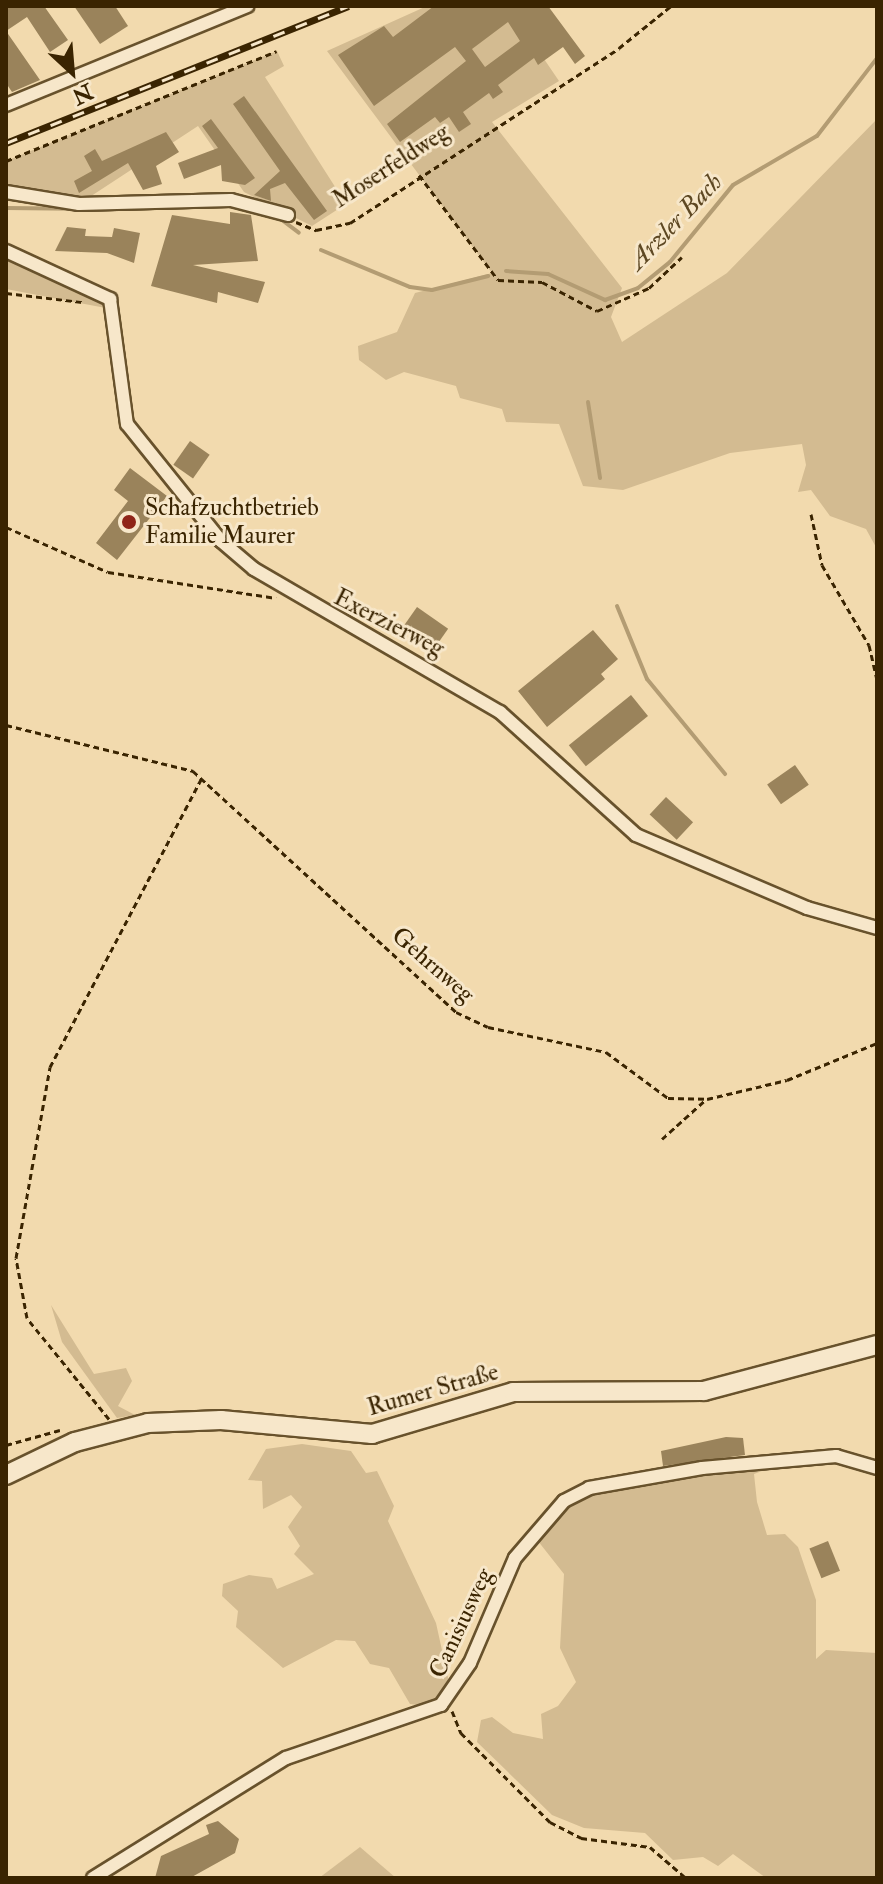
<!DOCTYPE html>
<html>
<head>
<meta charset="utf-8">
<style>
	body { margin:0 }
	#map { position:relative; width:883px; height:1884px; overflow:hidden; background:#f2daae; font-family:"IM FELL Double Pica",serif }
	div>[style] { position:absolute }
	[style*='--x'] { left:calc(var(--x)*1px); top:calc(var(--y)*1px); width:calc(var(--w)*1px); rotate:calc(var(--a)*1deg) }
	.green>* { inset:0; background:#d3bb91 }
	.stream>* { height:4px; margin:-2px; padding:0 2px; transform-origin:2px; border-radius:2px; background:#b39c73 }
	.building>* { inset:0; background:#9a835b; transform-origin:0 0 }
	.path>* { height:3px; margin-top:-1.5px; transform-origin:0; background:repeating-linear-gradient(90deg,#3a2401 0 6px,transparent 0 10px) }
	.roads { filter:drop-shadow(2px 0 #68522c) drop-shadow(-2px 0 #68522c) drop-shadow(0 2px #68522c) drop-shadow(0 -2px #68522c) }
	.minor>* { height:12px; margin:-6px; padding:0 6px; transform-origin:6px; border-radius:6px; background:#f7e7ca }
	.secondary>* { height:18px; margin:-9px; padding:0 9px; transform-origin:9px; border-radius:9px; background:#f7e7ca }
	.rail>* { height:7px; margin-top:-3.5px; transform-origin:0; background:repeating-linear-gradient(90deg,#f7e7ca 0 12px,#3a2401 0 24px); box-sizing:border-box; border-block:2px solid #3a2401 }
	.dots>* { width:22px; height:22px; translate:-50% -50%; box-sizing:border-box; border:4px solid #f7e7ca; border-radius:50% }
	span { translate:-50% -50%; white-space:nowrap; text-align:center; line-height:1.15; -webkit-text-stroke:6px #f7e7ca; paint-order:stroke }
	.street-label { font-size:24px; color:#3a2401 }
	.poi-label { font-size:24px; color:#3a2401 }
	.left { translate:0 -50%; text-align:left }
	.water-label { font-size:26px; color:#5e4823; font-style:italic }
	.frame { position:absolute; inset:0; border:8px solid #3a2401; pointer-events:none }
	.north { position:absolute; left:32px; top:32px; width:80px; height:80px; -webkit-text-stroke:6px #f7e7ca; paint-order:stroke; rotate:154deg; font-size:22px; font-weight:700; line-height:32px; text-align:center; color:#3a2401 }
	.north::after { content:''; display:block; margin:auto; width:28px; height:36px; background:#3a2401; clip-path:polygon(50% 0,100% 100%,50% 72%,0 100%) }
</style>
</head>
<body>
<div id="map">
	<div class="green">
		<div style="clip-path:polygon(427px 6px,508px 6px,559px 81px,492px 122px,622px 288px,611px 317px,622px 342px,727px 273px,877px 119px,877px 549px,866px 529px,830px 516px,811px 490px,798px 492px,806px 465px,802px 444px,730px 453px,623px 490px,583px 486px,559px 424px,506px 422px,502px 409px,460px 398px,456px 386px,404px 372px,386px 380px,359px 360px,358px 346px,397px 332px,415px 293px,492px 273px,327px 51px)"></div>
		<div style="clip-path:polygon(277px 51px,284px 66px,265px 77px,346px 204px,312px 226px,244px 192px,198px 126px,79px 204px,6px 192px,6px 161px)"></div>
		<div style="clip-path:polygon(6px 255px,99px 296px,111px 309px,6px 289px)"></div>
		<div style="clip-path:polygon(51px 1305px,94px 1374px,126px 1368px,132px 1381px,118px 1406px,135px 1415px,117px 1418px,62px 1342px)"></div>
		<div style="clip-path:polygon(302px 1444px,351px 1451px,366px 1473px,377px 1471px,394px 1506px,388px 1521px,436px 1623px,451px 1691px,426px 1706px,410px 1704px,389px 1668px,370px 1664px,355px 1641px,336px 1640px,283px 1668px,236px 1627px,238px 1611px,222px 1596px,223px 1584px,249px 1575px,272px 1578px,277px 1589px,314px 1574px,294px 1554px,300px 1546px,288px 1527px,302px 1507px,291px 1495px,263px 1509px,262px 1481px,248px 1480px,266px 1449px)"></div>
		<div style="clip-path:polygon(778px 1465px,754px 1474px,757px 1502px,767px 1535px,785px 1534px,798px 1547px,816px 1600px,816px 1659px,826px 1650px,877px 1653px,877px 1878px,766px 1878px,733px 1854px,718px 1866px,703px 1857px,673px 1860px,645px 1833px,584px 1828px,552px 1815px,477px 1742px,481px 1720px,492px 1717px,513px 1733px,543px 1739px,541px 1714px,558px 1706px,576px 1682px,560px 1648px,564px 1574px,534px 1536px,571px 1501px,601px 1489px)"></div>
		<div style="clip-path:polygon(360px 1847px,396px 1878px,319px 1878px)"></div>
	</div>
	<div class="stream">
		<div style="--x:6;--y:208;--w:93;--a:0.6"></div>
		<div style="--x:278;--y:217;--w:26;--a:37"></div>
		<div style="--x:321;--y:250;--w:96;--a:22.6"></div>
		<div style="--x:410;--y:287;--w:22;--a:8"></div>
		<div style="--x:432;--y:290;--w:58;--a:-14"></div>
		<div style="--x:506;--y:271;--w:42;--a:4.1"></div>
		<div style="--x:548;--y:274;--w:63;--a:24.5"></div>
		<div style="--x:605;--y:300;--w:35;--a:-20"></div>
		<div style="--x:638;--y:288;--w:41;--a:-39.1"></div>
		<div style="--x:670;--y:262;--w:99;--a:-50.7"></div>
		<div style="--x:733;--y:185;--w:97;--a:-30.3"></div>
		<div style="--x:817;--y:136;--w:98;--a:-52.4"></div>
		<div style="--x:588;--y:402;--w:77;--a:81"></div>
		<div style="--x:617;--y:606;--w:79;--a:67.7"></div>
		<div style="--x:647;--y:679;--w:123;--a:50.6"></div>
	</div>
	<div class="building">
		<div style="clip-path:polygon(6px 6px,44px 6px,68px 40px,50px 52px,27px 17px,6px 31px,40px 80px,12px 92px,6px 83px)"></div>
		<div style="clip-path:polygon(74px 6px,115px 6px,128px 26px,100px 44px)"></div>
		<div style="clip-path:polygon(evenodd,434px 6px,548px 6px,585px 56px,575px 64px,563px 47px,538px 65px,534px 58px,498px 85px,503px 92px,493px 99px,489px 93px,463px 112px,471px 124px,459px 132px,449px 117px,440px 123px,435px 117px,400px 142px,387px 124px,466px 61px,455px 47px,374px 106px,338px 55px,384px 26px,393px 37px,434px 6px,508px 22px,520px 41px,485px 67px,472px 49px,508px 22px)"></div>
		<div style="clip-path:polygon(244px 96px,327px 211px,314px 220px,285px 183px,270px 189px,271px 201px,254px 195px,280px 171px,233px 104px)"></div>
		<div style="clip-path:polygon(211px 119px,255px 178px,245px 185px,222px 181px,221px 165px,184px 179px,178px 163px,218px 148px,202px 126px)"></div>
		<div style="clip-path:polygon(166px 132px,179px 152px,156px 166px,162px 184px,143px 190px,128px 163px,79px 193px,74px 181px,92px 171px,84px 156px,95px 149px,102px 161px)"></div>
		<div style="clip-path:polygon(230px 212px,251px 215px,258px 261px,193px 265px,265px 282px,258px 303px,218px 292px,217px 303px,151px 286px,172px 215px,230px 224px)"></div>
		<div style="clip-path:polygon(67px 227px,86px 229px,85px 236px,112px 237px,114px 228px,140px 233px,134px 263px,107px 253px,55px 251px)"></div>
		<div style="left:190px;top:441px;width:24px;height:29px;rotate:35deg"></div>
		<div style="clip-path:polygon(130px 468px,167px 496px,117px 560px,96px 543px,128px 501px,114px 490px)"></div>
		<div style="left:417px;top:607px;width:38px;height:26px;rotate:35deg"></div>
		<div style="clip-path:polygon(593px 630px,618px 659px,601px 674px,605px 679px,547px 727px,518px 691px)"></div>
		<div style="left:631px;top:695px;width:27px;height:80px;rotate:51deg"></div>
		<div style="left:795px;top:765px;width:24px;height:34px;rotate:55deg"></div>
		<div style="left:666px;top:797px;width:37px;height:24px;rotate:43deg"></div>
		<div style="clip-path:polygon(726px 1437px,743px 1438px,745px 1455px,663px 1466px,661px 1451px)"></div>
		<div style="left:828px;top:1541px;width:32px;height:20px;rotate:68deg"></div>
		<div style="clip-path:polygon(218px 1821px,239px 1839px,235px 1853px,190px 1878px,155px 1878px,161px 1856px,209px 1834px,206px 1825px)"></div>
	</div>
	<div class="path">
		<div style="--x:6;--y:161;--w:292;--a:-22.1"></div>
		<div style="--x:419;--y:175;--w:131;--a:53"></div>
		<div style="--x:498;--y:280;--w:44;--a:2.6"></div>
		<div style="--x:542;--y:282;--w:62;--a:27.8"></div>
		<div style="--x:597;--y:311;--w:57;--a:-23.9"></div>
		<div style="--x:649;--y:288;--w:45;--a:-43.2"></div>
		<div style="--x:296;--y:222;--w:22;--a:22"></div>
		<div style="--x:316;--y:230;--w:35;--a:-12"></div>
		<div style="--x:350;--y:223;--w:321;--a:-33"></div>
		<div style="--x:619;--y:48;--w:67;--a:-38.9"></div>
		<div style="--x:6;--y:293;--w:77;--a:6.8"></div>
		<div style="--x:811;--y:514;--w:52;--a:77.8"></div>
		<div style="--x:822;--y:565;--w:93;--a:59.6"></div>
		<div style="--x:869;--y:645;--w:35;--a:77"></div>
		<div style="--x:6;--y:527;--w:111;--a:23.8"></div>
		<div style="--x:108;--y:572;--w:170;--a:8.8"></div>
		<div style="--x:877;--y:685;--w:74;--a:90"></div>
		<div style="--x:6;--y:725;--w:193;--a:13.8"></div>
		<div style="--x:193;--y:771;--w:357;--a:42.5"></div>
		<div style="--x:456;--y:1012;--w:35;--a:25"></div>
		<div style="--x:488;--y:1027;--w:121;--a:12"></div>
		<div style="--x:606;--y:1052;--w:77;--a:36.6"></div>
		<div style="--x:668;--y:1098;--w:39;--a:1"></div>
		<div style="--x:707;--y:1099;--w:82;--a:-13.4"></div>
		<div style="--x:787;--y:1080;--w:97;--a:-22.3"></div>
		<div style="--x:662;--y:1139;--w:57;--a:-42.1"></div>
		<div style="--x:109;--y:1419;--w:130;--a:-129.1"></div>
		<div style="--x:27;--y:1318;--w:61;--a:-100.4"></div>
		<div style="--x:16;--y:1258;--w:194;--a:-79.9"></div>
		<div style="--x:50;--y:1067;--w:327;--a:-62.3"></div>
		<div style="--x:6;--y:1445;--w:56;--a:-15.5"></div>
		<div style="--x:452;--y:1711;--w:24;--a:68"></div>
		<div style="--x:461;--y:1733;--w:126;--a:45"></div>
		<div style="--x:550;--y:1822;--w:35;--a:27"></div>
		<div style="--x:581;--y:1838;--w:70;--a:7.4"></div>
		<div style="--x:650;--y:1847;--w:48;--a:40.7"></div>
	</div>
	<div class="roads">
		<div class="minor">
			<div style="--x:6;--y:105;--w:261;--a:-22.3"></div>
			<div style="--x:6;--y:192;--w:74;--a:9.3"></div>
			<div style="--x:79;--y:204;--w:152;--a:-1.5"></div>
			<div style="--x:231;--y:200;--w:59;--a:14.7"></div>
			<div style="--x:6;--y:251;--w:115;--a:24.8"></div>
			<div style="--x:110;--y:299;--w:126;--a:82.3"></div>
			<div style="--x:127;--y:424;--w:150;--a:51.2"></div>
			<div style="--x:221;--y:541;--w:43;--a:40.3"></div>
			<div style="--x:254;--y:569;--w:285;--a:30.2"></div>
			<div style="--x:500;--y:712;--w:183;--a:42.1"></div>
			<div style="--x:636;--y:835;--w:186;--a:23.1"></div>
			<div style="--x:807;--y:908;--w:73;--a:15.9"></div>
			<div style="--x:93;--y:1878;--w:227;--a:-31.9"></div>
			<div style="--x:286;--y:1758;--w:164;--a:-18.9"></div>
			<div style="--x:441;--y:1705;--w:51;--a:-55.4"></div>
			<div style="--x:470;--y:1663;--w:114;--a:-66.8"></div>
			<div style="--x:515;--y:1558;--w:75;--a:-49.3"></div>
			<div style="--x:564;--y:1501;--w:28;--a:-27"></div>
			<div style="--x:589;--y:1488;--w:115;--a:-10"></div>
			<div style="--x:702;--y:1468;--w:135;--a:-5.1"></div>
			<div style="--x:836;--y:1456;--w:43;--a:16.3"></div>
		</div>
		<div class="secondary">
			<div style="--x:6;--y:1475;--w:76;--a:-25.6"></div>
			<div style="--x:75;--y:1442;--w:75;--a:-14.6"></div>
			<div style="--x:148;--y:1423;--w:73;--a:-2.4"></div>
			<div style="--x:221;--y:1420;--w:152;--a:5.3"></div>
			<div style="--x:372;--y:1434;--w:147;--a:-16.6"></div>
			<div style="--x:513;--y:1392;--w:191;--a:-0.3"></div>
			<div style="--x:704;--y:1391;--w:179;--a:-14.9"></div>
		</div>
	</div>
	<div class="rail">
		<div style="--x:6;--y:143;--w:369;--a:-21.8"></div>
	</div>
	<div class="dots">
		<div style="left:129px;top:522px;background:#8f2418"></div>
	</div>
	<div class="street-label">
		<span style="left:391px;top:166px;rotate:-33deg">Moserfeldweg</span>
		<span style="left:389px;top:623px;rotate:27deg">Exerzierweg</span>
		<span style="left:433px;top:965px;rotate:41deg">Gehrnweg</span>
		<span style="left:433px;top:1390px;rotate:-16deg">Rumer Straße</span>
		<span style="left:461px;top:1623px;rotate:-65deg">Canisiusweg</span>
	</div>
	<div class="poi-label">
		<span class="left" style="left:145px;top:522px">Schafzuchtbetrieb<br>Familie Maurer</span>
	</div>
	<div class="water-label">
		<span style="left:676px;top:222px;rotate:-46deg">Arzler Bach</span>
	</div>
	<div class="frame"></div>
	<div class="north">N</div>
</div>
</body>
</html>
